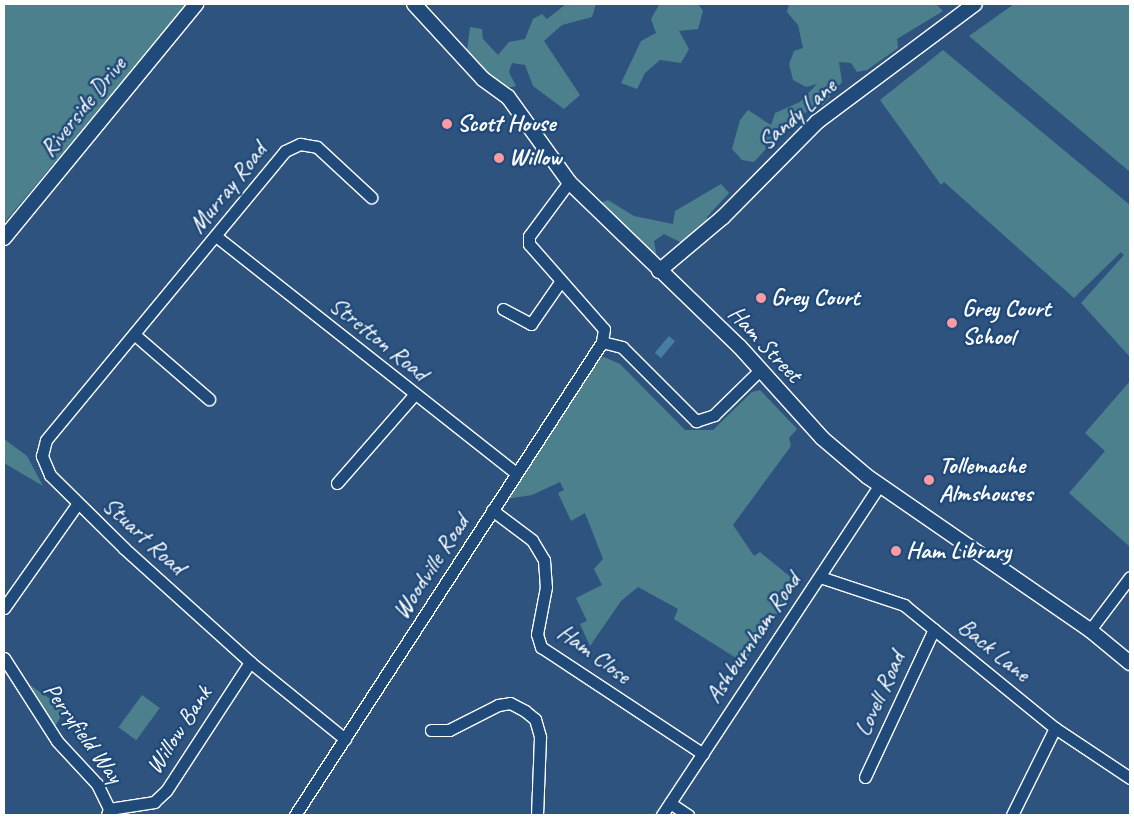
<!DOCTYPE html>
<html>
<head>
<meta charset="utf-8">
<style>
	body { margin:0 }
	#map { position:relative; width:1134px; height:819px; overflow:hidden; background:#2e537e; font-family:Caveat,sans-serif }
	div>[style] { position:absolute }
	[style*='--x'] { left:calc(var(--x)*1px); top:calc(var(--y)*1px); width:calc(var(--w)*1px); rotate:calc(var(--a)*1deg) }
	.green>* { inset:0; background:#4c808d; transform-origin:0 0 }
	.water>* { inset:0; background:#467ea0; transform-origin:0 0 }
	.roads { filter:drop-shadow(1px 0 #fff) drop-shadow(-1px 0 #fff) drop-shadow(0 1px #fff) drop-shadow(0 -1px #fff) }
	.minor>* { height:11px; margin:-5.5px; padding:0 5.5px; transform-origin:5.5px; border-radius:5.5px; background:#1f4a7a }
	.tertiary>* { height:14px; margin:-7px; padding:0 7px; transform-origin:7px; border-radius:7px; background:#1f4a7a }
	.dots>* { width:14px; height:14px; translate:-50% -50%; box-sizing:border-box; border:2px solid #1f4a7a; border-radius:50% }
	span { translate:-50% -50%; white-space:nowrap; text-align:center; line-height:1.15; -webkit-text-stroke:5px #1f4a7a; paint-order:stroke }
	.street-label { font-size:24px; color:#fff }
	.poi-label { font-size:24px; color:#fff; font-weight:700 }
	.left { translate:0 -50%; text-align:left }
	.frame { position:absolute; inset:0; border:5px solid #fff; pointer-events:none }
</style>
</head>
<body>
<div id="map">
	<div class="green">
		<div style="clip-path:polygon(4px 4px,187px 4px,4px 223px)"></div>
		<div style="clip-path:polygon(566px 4px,596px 4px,592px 17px,562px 25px,544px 41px,580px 95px,564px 109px,533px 86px,525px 65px,512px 63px,509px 72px,516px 86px,503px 89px,467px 50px,470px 27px,482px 29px,483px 39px,498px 55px,509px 42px,525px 39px,533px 19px,542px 14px,547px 19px)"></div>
		<div style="clip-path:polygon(698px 4px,703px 11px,698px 29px,679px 31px,689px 49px,681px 63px,660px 60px,645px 73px,637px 89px,621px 83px,641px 41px,656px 33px,651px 19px,659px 5px)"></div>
		<div style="clip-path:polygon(789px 4px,936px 4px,943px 11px,897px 39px,898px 48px,867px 70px,857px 72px,851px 63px,839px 62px,842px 82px,823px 105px,795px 117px,754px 162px,742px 160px,732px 149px,740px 120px,748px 110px,771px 125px,775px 113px,800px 102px,817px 84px,806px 87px,793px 80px,789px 64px,794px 51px,803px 48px,798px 25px,787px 12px)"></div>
		<div style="clip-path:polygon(1014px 4px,1130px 4px,1130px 172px,969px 36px)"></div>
		<div style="clip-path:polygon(943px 50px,1130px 205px,1130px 357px,1081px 303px,1124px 255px,1121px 252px,1074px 298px,944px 182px,941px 185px,880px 100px)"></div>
		<div style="clip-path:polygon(721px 184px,729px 193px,707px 217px,707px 225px,684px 244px,664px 234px,654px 241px,657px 258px,595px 205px,608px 200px,634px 216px,673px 224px,675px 211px)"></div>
		<div style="clip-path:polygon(604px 357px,620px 364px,685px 430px,713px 430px,752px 392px,760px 390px,797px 429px,789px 438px,791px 446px,733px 525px,754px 556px,760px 552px,793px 579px,791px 593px,744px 663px,674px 619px,678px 609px,638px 587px,621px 601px,590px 646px,580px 624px,587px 621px,576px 598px,602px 585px,594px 569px,603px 559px,585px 513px,571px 521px,558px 493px,564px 490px,560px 482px,532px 495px,507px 499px,597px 359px)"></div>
		<div style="clip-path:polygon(1130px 381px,1130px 547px,1069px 493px,1105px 451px,1085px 433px)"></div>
		<div style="clip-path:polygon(4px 439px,27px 456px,43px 486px,4px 463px)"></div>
		<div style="clip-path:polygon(21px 679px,65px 709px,54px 728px)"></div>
		<div style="left:142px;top:695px;width:22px;height:40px;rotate:36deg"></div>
	</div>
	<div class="water">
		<div style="left:669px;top:336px;width:8px;height:22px;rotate:40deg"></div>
	</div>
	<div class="roads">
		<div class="minor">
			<div style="--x:569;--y:182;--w:67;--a:126.5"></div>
			<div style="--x:529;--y:236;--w:8;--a:90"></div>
			<div style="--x:529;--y:244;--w:113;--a:48.6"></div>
			<div style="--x:604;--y:329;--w:13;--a:99"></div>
			<div style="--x:217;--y:237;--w:381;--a:38.3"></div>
			<div style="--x:503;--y:309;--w:32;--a:28"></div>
			<div style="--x:531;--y:324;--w:51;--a:-55.4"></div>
			<div style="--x:135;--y:335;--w:98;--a:40.9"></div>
			<div style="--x:602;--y:342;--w:21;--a:14"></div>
			<div style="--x:622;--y:347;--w:105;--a:45"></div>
			<div style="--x:696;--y:421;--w:19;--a:-18"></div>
			<div style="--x:714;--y:415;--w:63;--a:-44.4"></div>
			<div style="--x:337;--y:483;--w:117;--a:-48.8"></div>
			<div style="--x:492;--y:510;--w:50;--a:36.9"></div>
			<div style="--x:532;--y:540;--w:23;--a:59"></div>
			<div style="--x:544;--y:560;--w:27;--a:86"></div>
			<div style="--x:546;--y:587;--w:48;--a:100.8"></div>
			<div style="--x:537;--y:634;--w:14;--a:73"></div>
			<div style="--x:541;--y:647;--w:194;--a:33.4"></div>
			<div style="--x:820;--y:577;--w:89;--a:18.4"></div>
			<div style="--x:904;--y:605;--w:195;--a:39.2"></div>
			<div style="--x:1055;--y:728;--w:90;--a:33.7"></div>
			<div style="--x:4;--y:608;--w:128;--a:-54.8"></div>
			<div style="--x:1090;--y:630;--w:66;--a:-53"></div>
			<div style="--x:4;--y:658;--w:98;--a:57.4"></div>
			<div style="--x:57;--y:741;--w:59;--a:47.1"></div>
			<div style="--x:97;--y:784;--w:28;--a:64"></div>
			<div style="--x:431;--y:730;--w:18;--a:0"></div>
			<div style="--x:449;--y:730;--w:55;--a:-27"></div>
			<div style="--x:498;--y:705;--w:12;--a:-9"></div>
			<div style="--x:510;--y:703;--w:17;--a:28"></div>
			<div style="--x:525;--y:711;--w:13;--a:39"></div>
			<div style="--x:535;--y:719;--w:19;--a:74"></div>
			<div style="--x:540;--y:737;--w:78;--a:92.2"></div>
			<div style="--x:345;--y:739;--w:122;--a:-141"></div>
			<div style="--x:250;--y:662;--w:170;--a:-137.9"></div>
			<div style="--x:124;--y:548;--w:104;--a:-135.4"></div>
			<div style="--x:50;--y:475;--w:21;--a:-113"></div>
			<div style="--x:42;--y:456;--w:16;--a:-76"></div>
			<div style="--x:46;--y:440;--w:375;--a:-50.4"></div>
			<div style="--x:285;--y:151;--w:17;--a:-25"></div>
			<div style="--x:300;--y:144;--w:17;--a:10"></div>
			<div style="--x:317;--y:147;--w:74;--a:42.8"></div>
			<div style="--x:865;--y:777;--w:163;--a:-65"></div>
			<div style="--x:670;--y:803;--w:22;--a:34"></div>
			<div style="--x:107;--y:815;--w:6;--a:-72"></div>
			<div style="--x:109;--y:809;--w:46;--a:-8.8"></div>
			<div style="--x:154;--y:802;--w:16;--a:-43"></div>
			<div style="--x:166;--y:791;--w:154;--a:-56.9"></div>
			<div style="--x:295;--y:815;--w:564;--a:-57.01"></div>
			<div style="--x:662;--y:815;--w:396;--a:-56.6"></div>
			<div style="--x:1012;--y:815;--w:97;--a:-63.7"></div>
		</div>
		<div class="tertiary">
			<div style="--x:414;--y:4;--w:102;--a:47.4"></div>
			<div style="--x:483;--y:79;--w:31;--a:36"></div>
			<div style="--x:508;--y:97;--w:105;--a:54.3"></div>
			<div style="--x:569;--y:182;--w:236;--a:44"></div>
			<div style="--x:739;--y:346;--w:124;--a:47.9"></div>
			<div style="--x:822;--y:438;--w:60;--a:40.3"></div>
			<div style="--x:868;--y:477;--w:270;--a:34.6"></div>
			<div style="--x:1090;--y:630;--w:52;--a:39.5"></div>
			<div style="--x:4;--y:238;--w:303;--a:-50.6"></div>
			<div style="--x:659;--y:271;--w:84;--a:-40.2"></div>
			<div style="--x:723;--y:217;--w:134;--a:-45.3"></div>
			<div style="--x:817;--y:122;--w:197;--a:-36.8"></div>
		</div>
	</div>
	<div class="dots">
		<div style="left:447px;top:124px;background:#ff9aa2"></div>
		<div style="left:499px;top:158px;background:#ff9aa2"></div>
		<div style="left:761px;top:298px;background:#ff9aa2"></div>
		<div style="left:952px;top:323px;background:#ff9aa2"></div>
		<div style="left:929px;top:480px;background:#ff9aa2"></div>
		<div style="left:896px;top:551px;background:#ff9aa2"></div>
	</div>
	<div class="street-label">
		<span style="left:83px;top:107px;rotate:-51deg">Riverside Drive</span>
		<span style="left:797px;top:114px;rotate:-41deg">Sandy Lane</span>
		<span style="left:228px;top:188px;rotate:-51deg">Murray Road</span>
		<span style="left:379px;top:339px;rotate:39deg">Stretton Road</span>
		<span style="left:765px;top:344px;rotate:47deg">Ham Street</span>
		<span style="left:144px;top:536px;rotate:43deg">Stuart Road</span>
		<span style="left:431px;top:567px;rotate:-57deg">Woodville Road</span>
		<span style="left:753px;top:638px;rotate:-56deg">Ashburnham Road</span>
		<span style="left:994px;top:650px;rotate:39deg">Back Lane</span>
		<span style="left:594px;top:654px;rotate:36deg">Ham Close</span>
		<span style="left:880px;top:694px;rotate:-65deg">Lovell Road</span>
		<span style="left:179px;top:730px;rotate:-57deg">Willow Bank</span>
		<span style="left:83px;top:733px;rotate:54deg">Perryfield Way</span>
	</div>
	<div class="poi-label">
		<span class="left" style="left:457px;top:124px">Scott House</span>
		<span class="left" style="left:509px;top:158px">Willow</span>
		<span class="left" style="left:771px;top:298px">Grey Court</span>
		<span class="left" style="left:962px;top:323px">Grey Court<br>School</span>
		<span class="left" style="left:939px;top:480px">Tollemache<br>Almshouses</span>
		<span class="left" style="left:906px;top:551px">Ham Library</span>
	</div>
	<div class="frame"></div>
</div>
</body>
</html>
